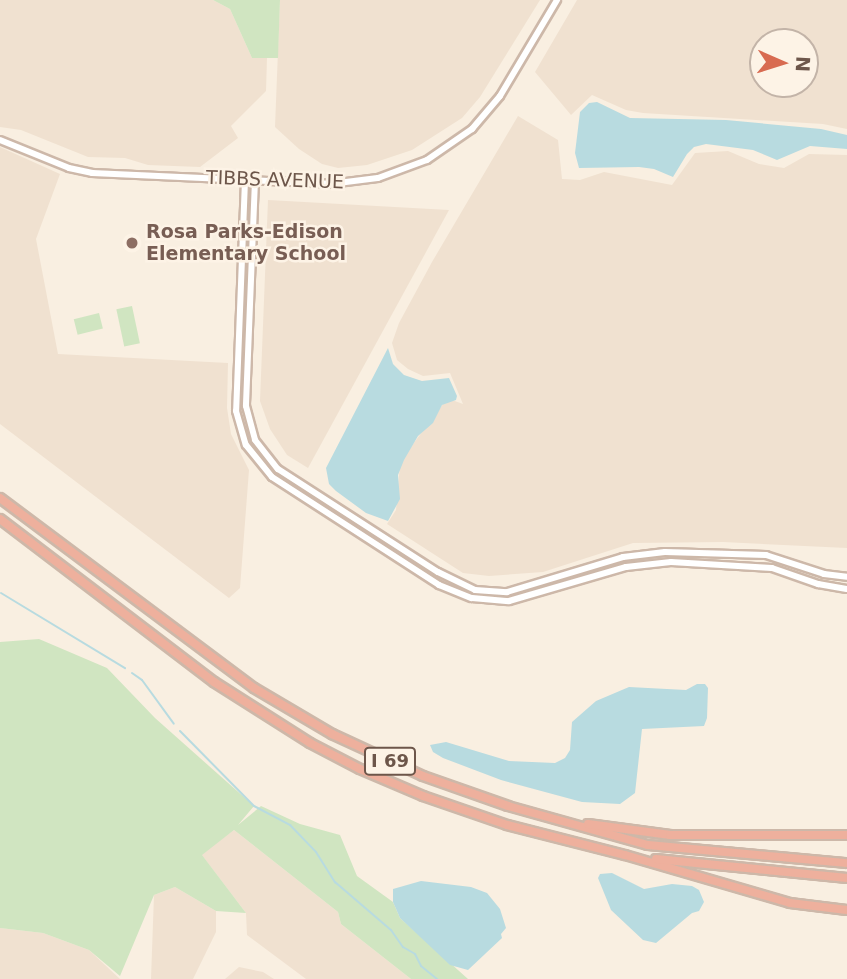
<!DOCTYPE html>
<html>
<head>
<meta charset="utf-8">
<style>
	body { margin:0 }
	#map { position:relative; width:847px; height:979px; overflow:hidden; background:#f9efe1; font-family:"DejaVu Sans",sans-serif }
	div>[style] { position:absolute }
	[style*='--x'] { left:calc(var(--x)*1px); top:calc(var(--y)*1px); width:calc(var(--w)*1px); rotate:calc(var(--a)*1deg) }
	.residential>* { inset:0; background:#f0e1d0 }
	.green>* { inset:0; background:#d0e5c1; transform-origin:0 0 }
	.water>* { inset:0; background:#b8dbe0 }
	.stream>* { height:2px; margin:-1px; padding:0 1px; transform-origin:1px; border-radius:1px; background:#b8dbe0 }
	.roads { filter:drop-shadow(2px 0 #cdb8a9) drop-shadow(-2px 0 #cdb8a9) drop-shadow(0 2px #cdb8a9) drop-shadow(0 -2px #cdb8a9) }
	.secondary>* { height:6px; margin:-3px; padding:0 3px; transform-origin:3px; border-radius:3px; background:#fff }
	.highway>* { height:8px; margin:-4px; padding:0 4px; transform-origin:4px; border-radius:4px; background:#eeb09d }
	.dots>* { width:19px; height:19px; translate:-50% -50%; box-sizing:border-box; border:4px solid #fdf3e6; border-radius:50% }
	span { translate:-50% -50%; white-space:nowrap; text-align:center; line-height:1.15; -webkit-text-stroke:5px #fdf3e6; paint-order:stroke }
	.shield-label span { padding:2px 5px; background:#fdf3e6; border:2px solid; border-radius:5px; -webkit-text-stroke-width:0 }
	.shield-label { font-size:18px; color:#6d564a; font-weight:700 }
	.street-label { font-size:19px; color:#6d564a }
	.education-label { font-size:19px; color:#785e54; font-weight:700 }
	.left { translate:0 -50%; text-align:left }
	.north { position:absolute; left:749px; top:28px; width:70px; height:70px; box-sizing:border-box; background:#fdf3e6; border:2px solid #c3b4a8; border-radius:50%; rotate:93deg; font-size:19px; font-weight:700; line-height:28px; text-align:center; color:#6d564a }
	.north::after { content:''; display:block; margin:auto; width:24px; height:32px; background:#d86b51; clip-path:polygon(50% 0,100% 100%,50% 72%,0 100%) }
</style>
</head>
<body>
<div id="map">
	<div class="residential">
		<div style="clip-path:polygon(0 0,213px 0,230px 9px,252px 58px,267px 58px,266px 91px,231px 126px,238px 138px,200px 167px,148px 165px,125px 158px,88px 157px,21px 130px,0 127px)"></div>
		<div style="clip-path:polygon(280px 0,540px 0,480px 97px,462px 118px,412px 150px,367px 165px,338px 168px,322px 164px,299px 149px,275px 127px)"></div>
		<div style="clip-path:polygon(evenodd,577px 0,847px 0,847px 129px,823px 124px,643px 113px,626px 110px,592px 95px,571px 115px,535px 72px,577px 0,763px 42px,805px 42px,805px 84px,763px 84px,763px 42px)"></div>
		<div style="clip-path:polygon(518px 116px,558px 140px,562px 179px,580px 180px,604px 172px,672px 185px,695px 153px,728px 151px,759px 164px,784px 168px,809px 154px,847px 155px,847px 548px,723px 542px,633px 543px,543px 572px,489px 576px,463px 573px,387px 524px,396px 510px,400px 465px,413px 444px,443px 404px,452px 400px,463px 404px,450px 373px,423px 376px,408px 369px,397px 360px,392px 343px,399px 323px,432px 262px)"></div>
		<div style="clip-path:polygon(0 147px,60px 174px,36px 239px,58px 354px,228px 363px,227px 408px,231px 434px,249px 470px,240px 588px,229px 598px,0 424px)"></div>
		<div style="clip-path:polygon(268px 200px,449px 210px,308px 468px,287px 455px,270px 429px,260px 401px)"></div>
		<div style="clip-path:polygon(234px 830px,338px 912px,341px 924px,411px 979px,306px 979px,247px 935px,246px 913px,201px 854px)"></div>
		<div style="clip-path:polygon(175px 887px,216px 911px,216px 932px,193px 979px,151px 979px,154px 895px)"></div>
		<div style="clip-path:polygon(0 928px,43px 933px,89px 950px,120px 979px,0 979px)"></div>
		<div style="clip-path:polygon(239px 967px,263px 972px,274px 979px,225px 979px)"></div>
	</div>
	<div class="green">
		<div style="clip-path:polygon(213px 0,280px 0,278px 58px,252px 58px,230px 9px)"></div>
		<div style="left:132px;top:306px;width:38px;height:16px;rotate:78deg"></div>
		<div style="left:99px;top:313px;width:16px;height:26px;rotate:76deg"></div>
		<div style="clip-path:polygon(39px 639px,107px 668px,155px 718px,254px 806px,238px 825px,261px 806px,300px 824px,340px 835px,357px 876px,393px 902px,400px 918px,468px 979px,411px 979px,341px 924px,338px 912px,234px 830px,202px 855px,246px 913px,216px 911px,175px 887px,154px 895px,120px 976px,89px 950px,43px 933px,0 928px,0 642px)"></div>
	</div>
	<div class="water">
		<div style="clip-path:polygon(597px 102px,630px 118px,726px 120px,821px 129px,847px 135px,847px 149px,810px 146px,777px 160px,753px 150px,706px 144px,694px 147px,687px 154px,673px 177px,654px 169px,639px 167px,579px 168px,575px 153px,580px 112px,589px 103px)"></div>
		<div style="clip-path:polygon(388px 348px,393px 364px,404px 375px,422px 381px,449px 378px,457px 396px,456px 400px,442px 405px,433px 423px,418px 436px,404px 460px,398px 475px,400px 499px,388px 521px,366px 513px,336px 491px,329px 484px,326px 468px)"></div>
		<div style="clip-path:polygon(697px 684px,705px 684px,708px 688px,707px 718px,704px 726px,642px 729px,635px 793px,620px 804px,582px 802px,501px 780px,443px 758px,433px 752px,430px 745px,446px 742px,509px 761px,555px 763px,565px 758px,570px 750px,572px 722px,596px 701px,629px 687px,686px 690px)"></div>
		<div style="clip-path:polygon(612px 873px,644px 889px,672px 884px,692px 886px,699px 890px,704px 902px,699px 911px,692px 913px,656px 943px,643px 940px,611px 910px,598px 878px,600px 874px)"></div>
		<div style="clip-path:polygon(421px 881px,471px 887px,487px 893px,500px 909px,506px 928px,501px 934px,502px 938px,468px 970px,450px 965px,400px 918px,393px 902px,393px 889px)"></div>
	</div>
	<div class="stream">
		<div style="--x:1;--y:593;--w:145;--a:31.2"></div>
		<div style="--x:132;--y:673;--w:12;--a:35"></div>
		<div style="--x:142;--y:680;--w:54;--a:54"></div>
		<div style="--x:180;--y:731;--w:105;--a:45.4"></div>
		<div style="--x:254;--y:806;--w:41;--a:27.8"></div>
		<div style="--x:290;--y:825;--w:37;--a:46"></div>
		<div style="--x:316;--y:852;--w:36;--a:58"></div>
		<div style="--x:335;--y:882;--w:74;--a:40.6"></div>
		<div style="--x:391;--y:930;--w:21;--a:55"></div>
		<div style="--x:403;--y:947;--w:14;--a:30"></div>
		<div style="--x:415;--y:954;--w:13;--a:63"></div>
		<div style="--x:421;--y:966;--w:21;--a:39"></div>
	</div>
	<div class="roads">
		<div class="secondary">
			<div style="--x:0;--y:140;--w:74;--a:22.1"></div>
			<div style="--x:69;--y:168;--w:24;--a:12"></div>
			<div style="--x:92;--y:173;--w:238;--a:2.6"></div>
			<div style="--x:330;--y:184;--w:48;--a:-7.1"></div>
			<div style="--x:378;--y:178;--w:52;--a:-20.2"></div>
			<div style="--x:427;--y:160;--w:55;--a:-34.6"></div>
			<div style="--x:472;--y:129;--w:43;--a:-49.7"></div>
			<div style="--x:500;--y:96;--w:112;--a:-59.3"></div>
			<div style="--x:245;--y:180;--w:231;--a:92.2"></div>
			<div style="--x:236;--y:411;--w:35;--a:74"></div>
			<div style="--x:246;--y:445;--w:41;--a:50.9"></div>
			<div style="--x:272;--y:477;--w:199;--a:32.9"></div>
			<div style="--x:439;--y:585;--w:35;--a:22"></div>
			<div style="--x:472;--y:598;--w:37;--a:5"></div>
			<div style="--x:509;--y:601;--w:122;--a:-16.2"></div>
			<div style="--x:626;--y:567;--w:45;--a:-6.3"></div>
			<div style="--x:671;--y:562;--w:101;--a:3.4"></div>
			<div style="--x:772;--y:568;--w:49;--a:19.2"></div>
			<div style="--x:818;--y:584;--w:29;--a:10"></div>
			<div style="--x:255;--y:180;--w:226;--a:92.3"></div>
			<div style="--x:246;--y:406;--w:35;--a:75"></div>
			<div style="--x:255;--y:440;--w:37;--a:52"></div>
			<div style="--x:278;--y:469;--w:190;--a:32.8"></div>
			<div style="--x:438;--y:572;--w:41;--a:25.9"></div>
			<div style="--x:475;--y:590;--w:32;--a:4"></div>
			<div style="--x:507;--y:592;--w:121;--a:-16.8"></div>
			<div style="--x:623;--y:557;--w:42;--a:-6.8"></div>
			<div style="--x:665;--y:552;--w:101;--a:1.7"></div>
			<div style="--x:766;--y:555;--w:61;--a:18.1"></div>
			<div style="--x:824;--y:574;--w:23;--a:7"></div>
		</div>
		<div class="highway">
			<div style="--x:0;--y:498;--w:317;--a:36.8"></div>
			<div style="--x:254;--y:688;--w:91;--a:30.5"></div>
			<div style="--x:332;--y:734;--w:100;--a:24.8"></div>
			<div style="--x:423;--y:776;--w:90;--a:19.4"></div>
			<div style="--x:508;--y:806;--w:145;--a:15.6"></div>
			<div style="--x:648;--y:845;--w:200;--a:5.2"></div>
			<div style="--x:0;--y:519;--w:269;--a:37.3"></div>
			<div style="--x:214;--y:682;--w:114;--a:32.4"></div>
			<div style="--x:310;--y:743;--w:56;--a:27.5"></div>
			<div style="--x:360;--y:769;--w:69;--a:23.2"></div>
			<div style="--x:423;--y:796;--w:89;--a:19"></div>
			<div style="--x:507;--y:825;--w:122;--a:14.3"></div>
			<div style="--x:625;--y:855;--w:172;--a:16.2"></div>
			<div style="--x:790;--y:903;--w:57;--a:7"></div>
			<div style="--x:588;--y:824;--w:83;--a:7.6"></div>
			<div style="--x:670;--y:835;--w:177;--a:0"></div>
			<div style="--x:656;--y:859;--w:192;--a:5.7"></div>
		</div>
	</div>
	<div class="dots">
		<div style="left:132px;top:243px;background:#8d6e63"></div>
	</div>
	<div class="shield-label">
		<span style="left:390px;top:761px">I 69</span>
	</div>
	<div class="street-label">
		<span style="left:275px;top:180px;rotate:2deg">TIBBS AVENUE</span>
	</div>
	<div class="education-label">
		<span class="left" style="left:146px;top:243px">Rosa Parks-Edison<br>Elementary School</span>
	</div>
	<div class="north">N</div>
</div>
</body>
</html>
